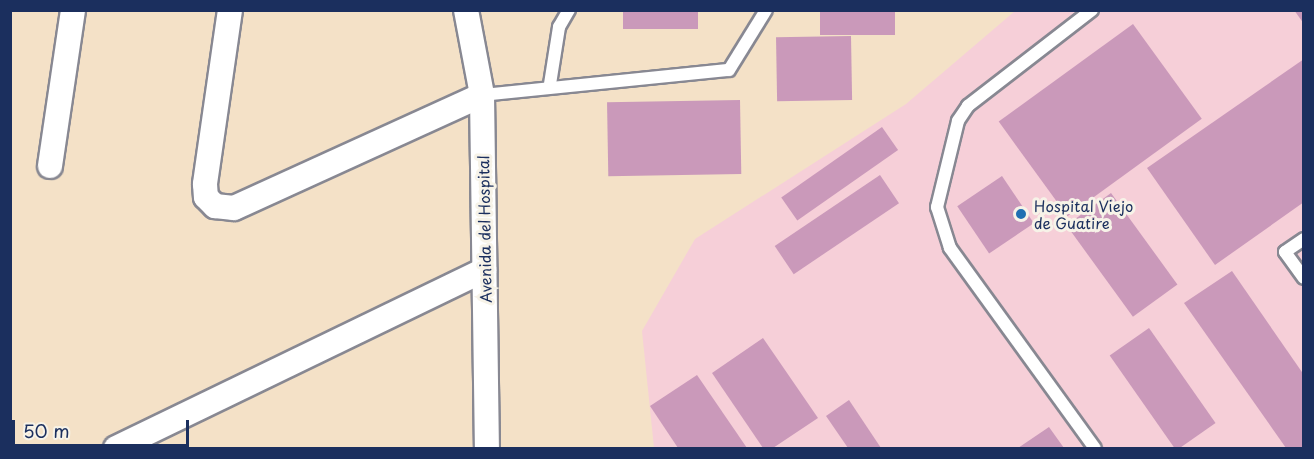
<!DOCTYPE html>
<html>
<head>
<meta charset="utf-8">
<style>
	body { margin:0 }
	#map { position:relative; width:1314px; height:459px; overflow:hidden; background:#f4e1c7; font-family:"Playpen Sans",sans-serif }
	div>[style] { position:absolute }
	[style*='--x'] { left:calc(var(--x)*1px); top:calc(var(--y)*1px); width:calc(var(--w)*1px); rotate:calc(var(--a)*1deg) }
	.built>* { inset:0; background:#f6cfd8 }
	.building>* { inset:0; background:#ca99ba; transform-origin:0 0 }
	.roads { filter:drop-shadow(2px 0 #888892) drop-shadow(-2px 0 #888892) drop-shadow(0 2px #888892) drop-shadow(0 -2px #888892) }
	.service>* { height:12px; margin:-6px; padding:0 6px; transform-origin:6px; border-radius:6px; background:#fff }
	.minor>* { height:24px; margin:-12px; padding:0 12px; transform-origin:12px; border-radius:12px; background:#fff }
	.dots>* { width:16px; height:16px; translate:-50% -50%; box-sizing:border-box; border:3px solid #f7f3e8; border-radius:50% }
	span { translate:-50% -50%; white-space:nowrap; text-align:center; line-height:1.15; -webkit-text-stroke:6px #f7f3e8; paint-order:stroke }
	.poi-label { font-size:15px; color:#1b2f5e }
	.left { translate:0 -50%; text-align:left }
	.street-label { font-size:15px; color:#1b2f5e }
	.frame { position:absolute; inset:0; border:12px solid #1b2f5e; pointer-events:none }
	.scale { position:absolute; left:12px; top:420px; width:177px; height:27px; box-sizing:border-box; border:3px solid #1b2f5e; border-top:0; padding-left:8px; font-size:18px; line-height:21px; white-space:nowrap; color:#1b2f5e; -webkit-text-stroke:4px #f7f3e8; paint-order:stroke }
</style>
</head>
<body>
<div id="map">
	<div class="built">
		<div style="clip-path:polygon(1015px 11px,1303px 11px,1303px 448px,654px 448px,642px 331px,695px 239px,906px 104px)"></div>
	</div>
	<div class="building">
		<div style="left:623px;top:10px;width:75px;height:19px"></div>
		<div style="left:820px;top:10px;width:75px;height:25px"></div>
		<div style="clip-path:polygon(1294px 10px,1304px 10px,1304px 24px)"></div>
		<div style="left:1133px;top:24px;width:117px;height:166px;rotate:54deg"></div>
		<div style="left:851px;top:36px;width:64px;height:75px;rotate:89deg"></div>
		<div style="clip-path:polygon(1304px 59px,1304px 202px,1215px 265px,1147px 168px)"></div>
		<div style="left:740px;top:100px;width:74px;height:133px;rotate:89deg"></div>
		<div style="left:882px;top:127px;width:28px;height:123px;rotate:55deg"></div>
		<div style="left:880px;top:175px;width:34px;height:127px;rotate:56deg"></div>
		<div style="left:1002px;top:176px;width:57px;height:54px;rotate:56deg"></div>
		<div style="left:1111px;top:193px;width:113px;height:55px;rotate:54deg"></div>
		<div style="clip-path:polygon(1232px 271px,1304px 375px,1304px 448px,1286px 448px,1184px 303px)"></div>
		<div style="left:1149px;top:328px;width:116px;height:48px;rotate:55deg"></div>
		<div style="clip-path:polygon(763px 338px,818px 418px,773px 448px,763px 448px,712px 373px)"></div>
		<div style="clip-path:polygon(697px 375px,747px 448px,678px 448px,650px 406px)"></div>
		<div style="clip-path:polygon(849px 400px,881px 448px,848px 448px,826px 416px)"></div>
		<div style="clip-path:polygon(1049px 427px,1064px 448px,1018px 448px)"></div>
	</div>
	<div class="roads">
		<div class="service">
			<div style="--x:1092;--y:10;--w:157;--a:142.3"></div>
			<div style="--x:968;--y:106;--w:18;--a:124"></div>
			<div style="--x:958;--y:121;--w:89;--a:103.7"></div>
			<div style="--x:937;--y:207;--w:43;--a:72.4"></div>
			<div style="--x:950;--y:248;--w:247;--a:54.1"></div>
			<div style="--x:550;--y:84;--w:58;--a:-81"></div>
			<div style="--x:559;--y:27;--w:20;--a:-60"></div>
			<div style="--x:482;--y:95;--w:248;--a:-5.8"></div>
			<div style="--x:729;--y:70;--w:70;--a:-58.3"></div>
			<div style="--x:1304;--y:239;--w:23;--a:146"></div>
			<div style="--x:1285;--y:252;--w:32;--a:54"></div>
		</div>
		<div class="minor">
			<div style="--x:230;--y:10;--w:176;--a:98.2"></div>
			<div style="--x:205;--y:184;--w:13;--a:86"></div>
			<div style="--x:206;--y:197;--w:13;--a:45"></div>
			<div style="--x:215;--y:206;--w:19;--a:6"></div>
			<div style="--x:234;--y:208;--w:273;--a:-24.5"></div>
			<div style="--x:466;--y:10;--w:86;--a:79.3"></div>
			<div style="--x:482;--y:95;--w:353;--a:89.2"></div>
			<div style="--x:50;--y:166;--w:158;--a:-81.6"></div>
			<div style="--x:116;--y:448;--w:409;--a:-25.8"></div>
		</div>
	</div>
	<div class="dots">
		<div style="left:1021px;top:214px;background:#1f6fb2"></div>
	</div>
	<div class="poi-label">
		<span class="left" style="left:1034px;top:214px">Hospital Viejo<br>de Guatire</span>
	</div>
	<div class="street-label">
		<span style="left:484px;top:229px;rotate:-91deg">Avenida del Hospital</span>
	</div>
	<div class="frame"></div>
	<div class="scale">50 m</div>
</div>
</body>
</html>
